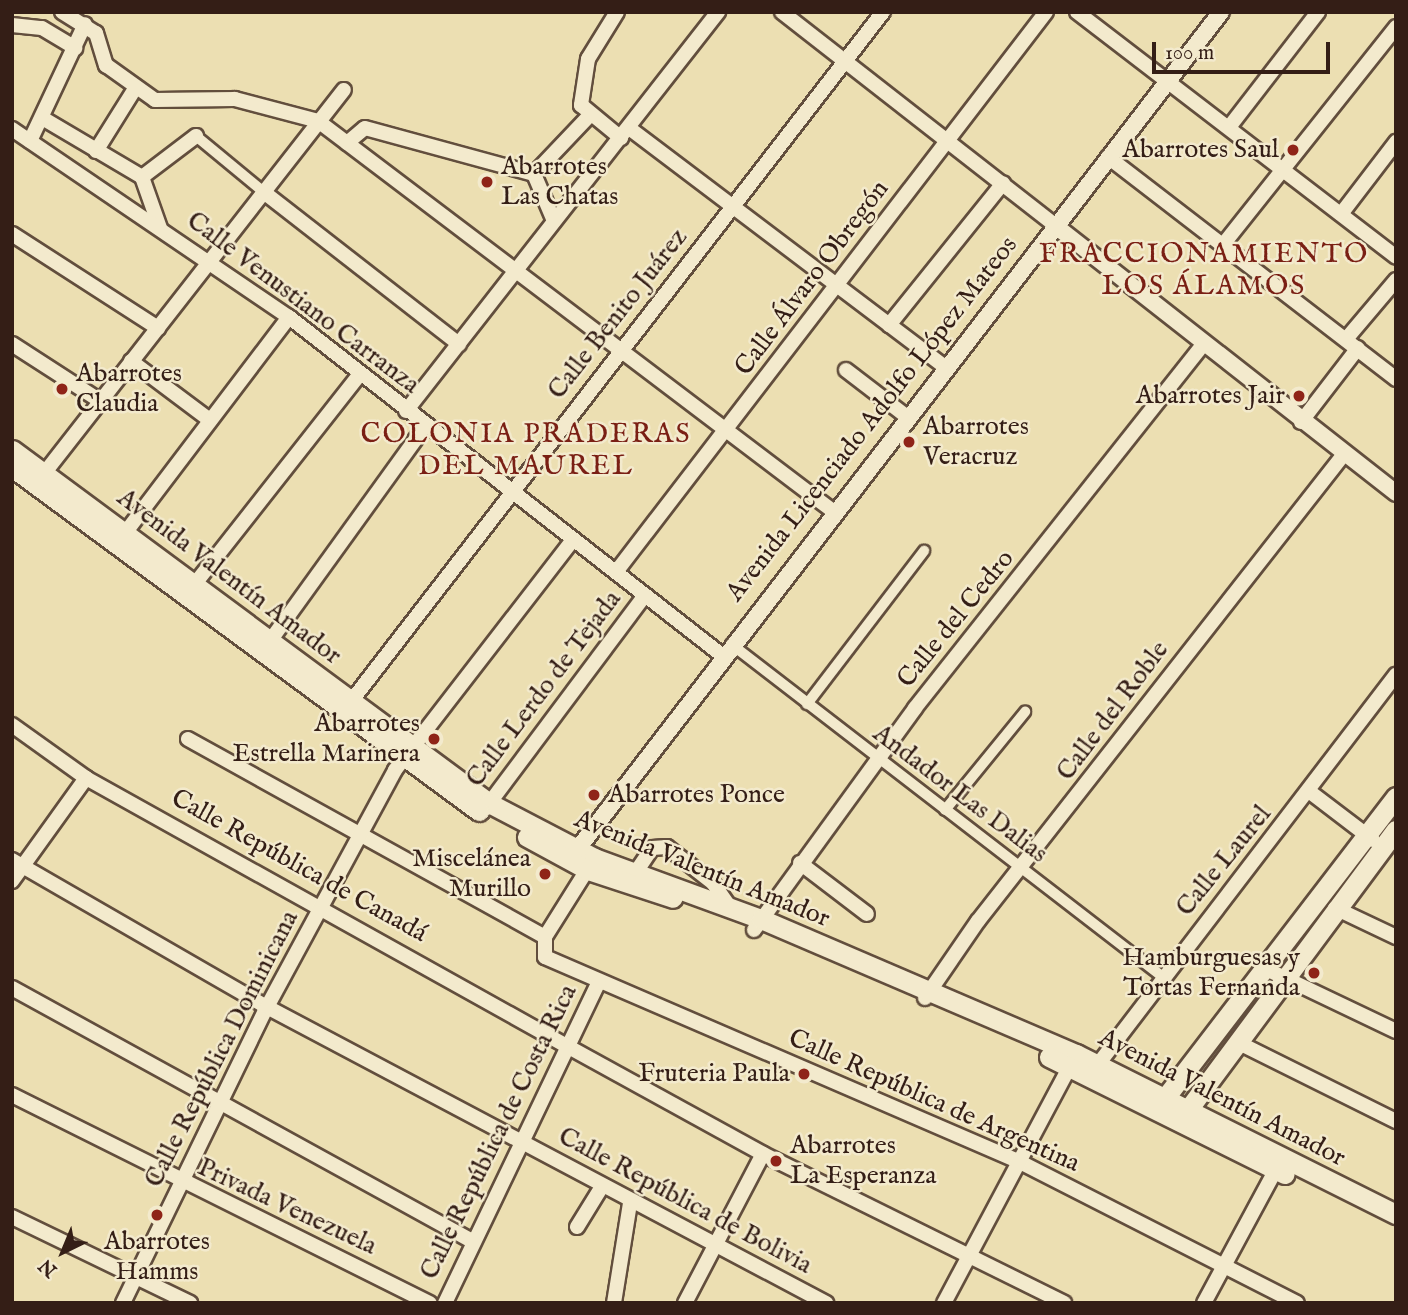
<!DOCTYPE html>
<html>
<head>
<meta charset="utf-8">
<style>
	body { margin:0 }
	#map { position:relative; width:1408px; height:1315px; overflow:hidden; background:#ecdfb2; font-family:"IM FELL English",serif }
	div>[style] { position:absolute }
	[style*='--x'] { left:calc(var(--x)*1px); top:calc(var(--y)*1px); width:calc(var(--w)*1px); rotate:calc(var(--a)*1deg) }
	.roads { filter:drop-shadow(2px 0 #624e3d) drop-shadow(-2px 0 #624e3d) drop-shadow(0 2px #624e3d) drop-shadow(0 -2px #624e3d) }
	.pedestrian>* { height:10px; margin:-5px; padding:0 5px; transform-origin:5px; border-radius:5px; background:#f3eacd }
	.minor>* { height:14px; margin:-7px; padding:0 7px; transform-origin:7px; border-radius:7px; background:#f3eacd }
	.tertiary>* { height:16px; margin:-8px; padding:0 8px; transform-origin:8px; border-radius:8px; background:#f3eacd }
	.secondary>* { height:19px; margin:-9.5px; padding:0 9.5px; transform-origin:9.5px; border-radius:9.5px; background:#f3eacd }
	.dots>* { width:19px; height:19px; translate:-50% -50%; box-sizing:border-box; border:4px solid #f3eacd; border-radius:50% }
	span { translate:-50% -50%; white-space:nowrap; text-align:center; line-height:1.15; -webkit-text-stroke:5px #f3eacd; paint-order:stroke }
	.poi-label { font-size:26px; color:#341e16 }
	.right { translate:-100% -50%; text-align:right }
	.left { translate:0 -50%; text-align:left }
	.street-label { font-size:26px; color:#341e16 }
	.neighbourhood-label { font-size:28px; color:#7a1f14; letter-spacing:2px }
	.frame { position:absolute; inset:0; border:14px solid #341e16; pointer-events:none }
	.north { position:absolute; left:28px; top:1217px; width:70px; height:70px; -webkit-text-stroke:5px #f3eacd; paint-order:stroke; rotate:223deg; font-size:19px; font-weight:700; line-height:28px; text-align:center; color:#341e16 }
	.north::after { content:''; display:block; margin:auto; width:24px; height:32px; background:#341e16; clip-path:polygon(50% 0,100% 100%,50% 72%,0 100%) }
	.scale { position:absolute; left:1152px; top:42px; width:178px; height:32px; box-sizing:border-box; border:4px solid #341e16; border-top:0; padding-left:9px; font-size:21px; line-height:24px; white-space:nowrap; color:#341e16; -webkit-text-stroke:5px #f3eacd; paint-order:stroke }
</style>
</head>
<body>
<div id="map">
	<div class="roads">
		<div class="pedestrian">
			<div style="--x:196;--y:136;--w:89;--a:39.6"></div>
			<div style="--x:731;--y:644;--w:545;--a:37.63"></div>
			<div style="--x:807;--y:704;--w:193;--a:-52.6"></div>
			<div style="--x:945;--y:810;--w:127;--a:-50.8"></div>
		</div>
		<div class="minor">
			<div style="--x:62;--y:12;--w:40;--a:32"></div>
			<div style="--x:96;--y:33;--w:34;--a:73"></div>
			<div style="--x:106;--y:65;--w:60;--a:35.5"></div>
			<div style="--x:155;--y:100;--w:80;--a:-0.7"></div>
			<div style="--x:235;--y:99;--w:86;--a:14.8"></div>
			<div style="--x:318;--y:121;--w:646;--a:37.14"></div>
			<div style="--x:617;--y:12;--w:55;--a:121.7"></div>
			<div style="--x:588;--y:59;--w:47;--a:98.7"></div>
			<div style="--x:581;--y:105;--w:52;--a:39.5"></div>
			<div style="--x:782;--y:12;--w:344;--a:38"></div>
			<div style="--x:1077;--y:12;--w:402;--a:37.5"></div>
			<div style="--x:12;--y:25;--w:30;--a:6"></div>
			<div style="--x:42;--y:28;--w:39;--a:31"></div>
			<div style="--x:44;--y:119;--w:114;--a:30.6"></div>
			<div style="--x:142;--y:177;--w:54;--a:70.6"></div>
			<div style="--x:1230;--y:126;--w:144;--a:-52.3"></div>
			<div style="--x:629;--y:128;--w:395;--a:37.1"></div>
			<div style="--x:12;--y:129;--w:335;--a:34.2"></div>
			<div style="--x:289;--y:317;--w:551;--a:37.99"></div>
			<div style="--x:30;--y:141;--w:129;--a:-64.8"></div>
			<div style="--x:347;--y:143;--w:23;--a:-40"></div>
			<div style="--x:365;--y:128;--w:175;--a:15.2"></div>
			<div style="--x:96;--y:151;--w:75;--a:-58"></div>
			<div style="--x:1108;--y:157;--w:364;--a:37.6"></div>
			<div style="--x:534;--y:174;--w:81;--a:-46.5"></div>
			<div style="--x:534;--y:174;--w:51;--a:66.9"></div>
			<div style="--x:142;--y:177;--w:68;--a:-37.2"></div>
			<div style="--x:265;--y:193;--w:246;--a:37.9"></div>
			<div style="--x:1341;--y:214;--w:91;--a:-52.6"></div>
			<div style="--x:12;--y:234;--w:174;--a:32.8"></div>
			<div style="--x:1222;--y:246;--w:280;--a:-51.5"></div>
			<div style="--x:889;--y:325;--w:182;--a:-51.2"></div>
			<div style="--x:1347;--y:338;--w:76;--a:-49.8"></div>
			<div style="--x:12;--y:344;--w:103;--a:32.8"></div>
			<div style="--x:131;--y:361;--w:99;--a:36.8"></div>
			<div style="--x:846;--y:370;--w:76;--a:37.5"></div>
			<div style="--x:406;--y:411;--w:507;--a:-51.98"></div>
			<div style="--x:1301;--y:422;--w:93;--a:-52.4"></div>
			<div style="--x:39;--y:480;--w:495;--a:-52"></div>
			<div style="--x:119;--y:541;--w:281;--a:-52.8"></div>
			<div style="--x:616;--y:572;--w:706;--a:-52.48"></div>
			<div style="--x:190;--y:590;--w:275;--a:-51.8"></div>
			<div style="--x:265;--y:648;--w:274;--a:-54.2"></div>
			<div style="--x:346;--y:708;--w:879;--a:-52.35"></div>
			<div style="--x:12;--y:725;--w:91;--a:35.6"></div>
			<div style="--x:86;--y:778;--w:548;--a:29.14"></div>
			<div style="--x:565;--y:1045;--w:226;--a:28.8"></div>
			<div style="--x:763;--y:1154;--w:336;--a:26.3"></div>
			<div style="--x:188;--y:739;--w:408;--a:29"></div>
			<div style="--x:1310;--y:792;--w:79;--a:37.3"></div>
			<div style="--x:485;--y:809;--w:267;--a:-53.2"></div>
			<div style="--x:12;--y:860;--w:294;--a:30"></div>
			<div style="--x:267;--y:1007;--w:633;--a:27.9"></div>
			<div style="--x:592;--y:862;--w:89;--a:122.1"></div>
			<div style="--x:545;--y:937;--w:20;--a:90"></div>
			<div style="--x:545;--y:957;--w:515;--a:23.33"></div>
			<div style="--x:1018;--y:1161;--w:313;--a:27"></div>
			<div style="--x:800;--y:863;--w:84;--a:37.3"></div>
			<div style="--x:638;--y:869;--w:25;--a:-56"></div>
			<div style="--x:652;--y:848;--w:15;--a:-4"></div>
			<div style="--x:667;--y:847;--w:58;--a:38"></div>
			<div style="--x:713;--y:883;--w:29;--a:55"></div>
			<div style="--x:12;--y:881;--w:127;--a:-54.3"></div>
			<div style="--x:1335;--y:908;--w:68;--a:25.4"></div>
			<div style="--x:754;--y:930;--w:274;--a:-54"></div>
			<div style="--x:915;--y:708;--w:464;--a:-51.6"></div>
			<div style="--x:1264;--y:968;--w:146;--a:25.5"></div>
			<div style="--x:12;--y:988;--w:525;--a:28.81"></div>
			<div style="--x:925;--y:998;--w:93;--a:-55.5"></div>
			<div style="--x:978;--y:921;--w:593;--a:-51.91"></div>
			<div style="--x:1237;--y:1042;--w:178;--a:26.4"></div>
			<div style="--x:1093;--y:1071;--w:499;--a:-52.6"></div>
			<div style="--x:12;--y:1095;--w:467;--a:26.5"></div>
			<div style="--x:12;--y:1217;--w:198;--a:25.8"></div>
			<div style="--x:577;--y:1227;--w:46;--a:-58.4"></div>
			<div style="--x:123;--y:1303;--w:329;--a:-64.1"></div>
			<div style="--x:267;--y:1007;--w:269;--a:-61.6"></div>
			<div style="--x:395;--y:770;--w:291;--a:-52.3"></div>
			<div style="--x:445;--y:1303;--w:355;--a:-64.4"></div>
			<div style="--x:614;--y:1303;--w:101;--a:-80.9"></div>
			<div style="--x:685;--y:1303;--w:168;--a:-62.4"></div>
			<div style="--x:944;--y:1303;--w:275;--a:-62"></div>
			<div style="--x:1204;--y:1303;--w:160;--a:-61.7"></div>
		</div>
		<div class="tertiary">
			<div style="--x:1053;--y:224;--w:436;--a:38.1"></div>
			<div style="--x:570;--y:859;--w:1068;--a:-52.45"></div>
		</div>
		<div class="secondary">
			<div style="--x:12;--y:450;--w:593;--a:36.5"></div>
			<div style="--x:489;--y:803;--w:119;--a:27.6"></div>
			<div style="--x:594;--y:858;--w:178;--a:20.1"></div>
			<div style="--x:761;--y:919;--w:343;--a:23.2"></div>
			<div style="--x:1076;--y:1054;--w:358;--a:26.6"></div>
			<div style="--x:12;--y:467;--w:580;--a:36.38"></div>
			<div style="--x:527;--y:837;--w:69;--a:28.4"></div>
			<div style="--x:588;--y:870;--w:89;--a:18.2"></div>
			<div style="--x:1049;--y:1057;--w:263;--a:26.4"></div>
			<div style="--x:1158;--y:1107;--w:391;--a:-52.5"></div>
			<div style="--x:1181;--y:1119;--w:360;--a:-53.4"></div>
		</div>
	</div>
	<div class="dots">
		<div style="left:1293px;top:150px;background:#8f2418"></div>
		<div style="left:487px;top:182px;background:#8f2418"></div>
		<div style="left:62px;top:389px;background:#8f2418"></div>
		<div style="left:1299px;top:396px;background:#8f2418"></div>
		<div style="left:909px;top:442px;background:#8f2418"></div>
		<div style="left:434px;top:739px;background:#8f2418"></div>
		<div style="left:594px;top:795px;background:#8f2418"></div>
		<div style="left:545px;top:874px;background:#8f2418"></div>
		<div style="left:1314px;top:973px;background:#8f2418"></div>
		<div style="left:804px;top:1074px;background:#8f2418"></div>
		<div style="left:776px;top:1161px;background:#8f2418"></div>
		<div style="left:157px;top:1215px;background:#8f2418"></div>
	</div>
	<div class="poi-label">
		<span class="right" style="left:1279px;top:150px">Abarrotes Saul</span>
		<span class="left" style="left:501px;top:182px">Abarrotes<br>Las Chatas</span>
		<span class="left" style="left:76px;top:389px">Abarrotes<br>Claudia</span>
		<span class="right" style="left:1285px;top:396px">Abarrotes Jair</span>
		<span class="left" style="left:923px;top:442px">Abarrotes<br>Veracruz</span>
		<span class="right" style="left:420px;top:739px">Abarrotes<br>Estrella Marinera</span>
		<span class="left" style="left:608px;top:795px">Abarrotes Ponce</span>
		<span class="right" style="left:531px;top:874px">Miscelánea<br>Murillo</span>
		<span class="right" style="left:1300px;top:973px">Hamburguesas y<br>Tortas Fernanda</span>
		<span class="right" style="left:790px;top:1074px">Fruteria Paula</span>
		<span class="left" style="left:790px;top:1161px">Abarrotes<br>La Esperanza</span>
		<span style="left:157px;top:1257px">Abarrotes<br>Hamms</span>
	</div>
	<div class="street-label">
		<span style="left:812px;top:278px;rotate:-53deg">Calle Álvaro Obregón</span>
		<span style="left:303px;top:303px;rotate:37deg">Calle Venustiano Carranza</span>
		<span style="left:618px;top:314px;rotate:-52deg">Calle Benito Juárez</span>
		<span style="left:872px;top:419px;rotate:-52deg">Avenida Licenciado Adolfo López Mateos</span>
		<span style="left:229px;top:577px;rotate:37deg">Avenida Valentín Amador</span>
		<span style="left:956px;top:619px;rotate:-51deg">Calle del Cedro</span>
		<span style="left:544px;top:689px;rotate:-53deg">Calle Lerdo de Tejada</span>
		<span style="left:1113px;top:711px;rotate:-53deg">Calle del Roble</span>
		<span style="left:960px;top:794px;rotate:37deg">Andador Las Dalias</span>
		<span style="left:1224px;top:861px;rotate:-51deg">Calle Laurel</span>
		<span style="left:299px;top:866px;rotate:29deg">Calle República de Canadá</span>
		<span style="left:702px;top:869px;rotate:22deg">Avenida Valentín Amador</span>
		<span style="left:222px;top:1049px;rotate:-63deg">Calle República Dominicana</span>
		<span style="left:1222px;top:1098px;rotate:27deg">Avenida Valentín Amador</span>
		<span style="left:934px;top:1101px;rotate:24deg">Calle República de Argentina</span>
		<span style="left:499px;top:1132px;rotate:-64deg">Calle República de Costa Rica</span>
		<span style="left:685px;top:1201px;rotate:28deg">Calle República de Bolivia</span>
		<span style="left:287px;top:1207px;rotate:25deg">Privada Venezuela</span>
	</div>
	<div class="neighbourhood-label">
		<span style="left:1204px;top:271px">FRACCIONAMIENTO<br>LOS ÁLAMOS</span>
		<span style="left:526px;top:451px">COLONIA PRADERAS<br>DEL MAUREL</span>
	</div>
	<div class="frame"></div>
	<div class="north">N</div>
	<div class="scale">100 m</div>
</div>
</body>
</html>
